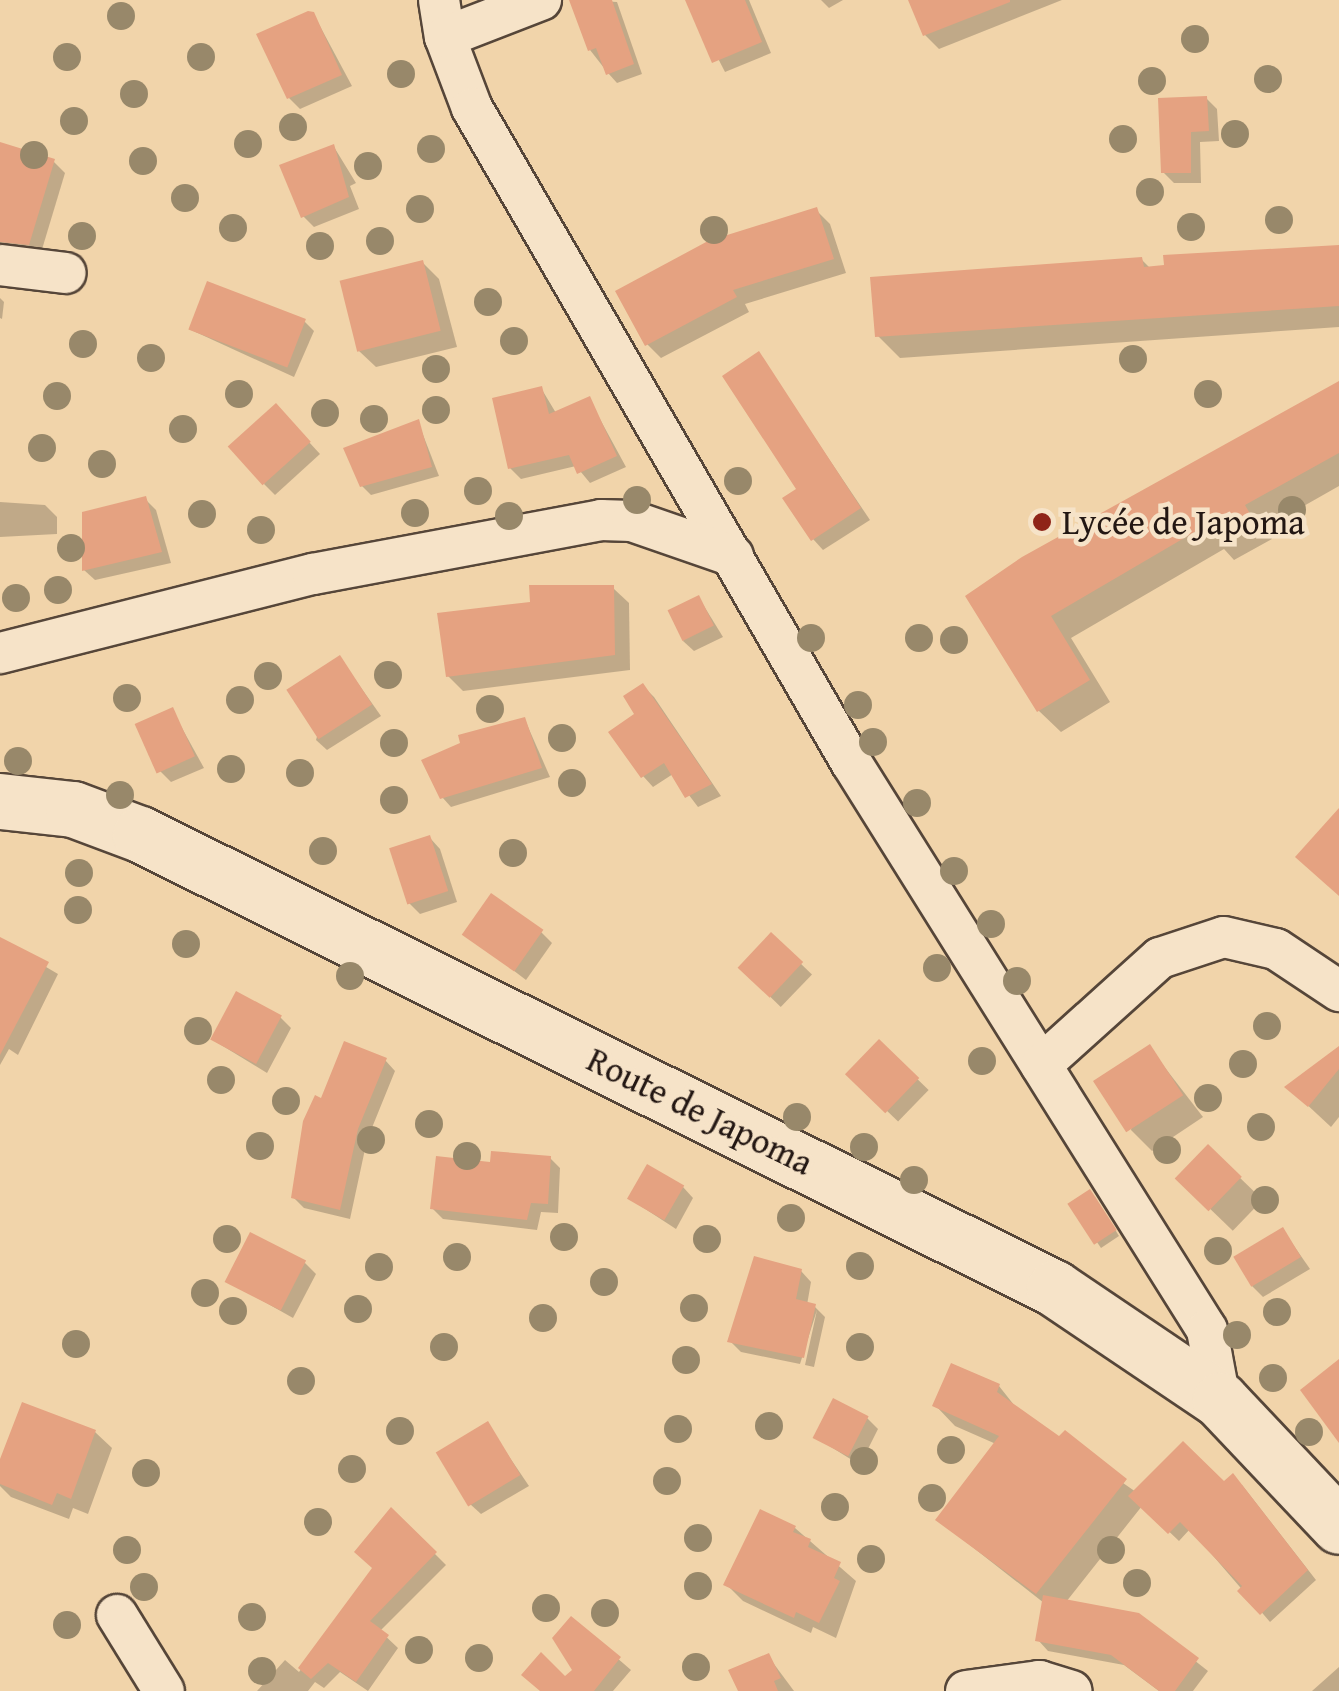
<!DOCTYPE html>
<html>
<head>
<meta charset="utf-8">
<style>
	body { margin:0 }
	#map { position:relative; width:1339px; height:1691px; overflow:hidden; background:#f1d4aa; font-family:"Gentium Book Plus",serif }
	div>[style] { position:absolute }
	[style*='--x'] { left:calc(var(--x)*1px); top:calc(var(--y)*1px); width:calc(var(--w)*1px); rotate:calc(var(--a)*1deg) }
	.shadow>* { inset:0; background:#0003; transform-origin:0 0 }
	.building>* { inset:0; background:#e5a281; transform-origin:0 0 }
	.roads { filter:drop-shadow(2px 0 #564639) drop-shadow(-2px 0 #564639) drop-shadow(0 2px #564639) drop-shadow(0 -2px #564639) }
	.street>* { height:40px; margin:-20px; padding:0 20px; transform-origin:20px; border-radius:20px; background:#f6e3c8 }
	.secondary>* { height:55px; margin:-27.5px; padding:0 27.5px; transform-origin:27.5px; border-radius:27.5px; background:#f6e3c8 }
	.trees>* { width:28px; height:28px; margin:-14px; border-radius:50%; background:#98886a }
	.dots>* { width:28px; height:28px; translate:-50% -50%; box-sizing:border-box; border:5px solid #f6e3c8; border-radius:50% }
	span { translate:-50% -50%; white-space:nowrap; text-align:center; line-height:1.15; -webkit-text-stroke:9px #f6e3c8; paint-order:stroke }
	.poi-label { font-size:35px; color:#231713 }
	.left { translate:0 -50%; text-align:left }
	.street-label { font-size:35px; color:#231713 }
</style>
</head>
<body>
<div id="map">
	<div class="shadow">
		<div style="clip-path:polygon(585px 0,617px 2px,642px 74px,617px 83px,608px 73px,590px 50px)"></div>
		<div style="clip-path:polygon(688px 0,749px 0,771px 53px,725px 72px)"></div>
		<div style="clip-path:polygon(821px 0,843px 0,829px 8px)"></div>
		<div style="clip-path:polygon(911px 0,1062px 0,939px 49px,925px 35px)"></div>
		<div style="clip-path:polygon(314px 15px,352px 86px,300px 109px,289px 98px)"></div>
		<div style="clip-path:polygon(1206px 98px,1217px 109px,1219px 141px,1200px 142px,1201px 183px,1174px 183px,1163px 172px)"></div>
		<div style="clip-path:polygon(0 145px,53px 161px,65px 173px,40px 256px,0 259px)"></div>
		<div style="clip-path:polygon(334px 147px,356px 183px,350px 186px,359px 209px,314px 227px,303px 216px)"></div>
		<div style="clip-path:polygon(816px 210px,830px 224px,846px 273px,745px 304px,749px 312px,661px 358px,647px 344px)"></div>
		<div style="clip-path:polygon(1339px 247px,1339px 327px,900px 358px,878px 336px,1141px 259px,1151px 269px)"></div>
		<div style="clip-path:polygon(422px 262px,439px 279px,457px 347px,376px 367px,359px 351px)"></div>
		<div style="clip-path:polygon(0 298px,4px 302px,2px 319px,0 318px)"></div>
		<div style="clip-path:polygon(305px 322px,314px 331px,294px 377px,189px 329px)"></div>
		<div style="clip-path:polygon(759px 355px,870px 520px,823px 550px,813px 539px)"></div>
		<div style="clip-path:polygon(1339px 384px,1339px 486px,1265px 528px,1272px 539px,1234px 560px,1224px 549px,1071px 638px,1110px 702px,1061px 732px,1039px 711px,969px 597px)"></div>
		<div style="clip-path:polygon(541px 388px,556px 413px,589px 399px,626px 467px,590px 483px,576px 466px,521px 479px,510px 468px)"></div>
		<div style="clip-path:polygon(286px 417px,320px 454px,275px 495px,264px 484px)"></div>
		<div style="clip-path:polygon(418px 422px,439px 476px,371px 495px,362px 486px)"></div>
		<div style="clip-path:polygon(145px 499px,156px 510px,171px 563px,95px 580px,84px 570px)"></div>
		<div style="clip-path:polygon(0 502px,45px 505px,57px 517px,57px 534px,0 537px)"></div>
		<div style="clip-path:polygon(613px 588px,629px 603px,630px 670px,463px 691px,448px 676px,532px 604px)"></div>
		<div style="clip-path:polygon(699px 598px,723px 637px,694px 651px,683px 641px)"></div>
		<div style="clip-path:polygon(340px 658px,381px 716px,327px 750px,316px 740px)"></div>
		<div style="clip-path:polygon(643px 686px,654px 697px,721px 796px,698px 807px,673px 774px,653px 787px,643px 776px,637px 714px)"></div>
		<div style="clip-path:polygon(172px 710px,204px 768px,171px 782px,160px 771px)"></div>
		<div style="clip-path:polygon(525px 720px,550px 777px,451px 807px,442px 797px)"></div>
		<div style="clip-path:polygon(430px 838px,440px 849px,457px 902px,420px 914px,409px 903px)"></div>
		<div style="clip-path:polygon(541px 932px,552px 943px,526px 980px,464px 933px)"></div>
		<div style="left:771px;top:935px;width:57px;height:45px;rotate:44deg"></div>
		<div style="clip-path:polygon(0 940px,58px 974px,18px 1055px,9px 1049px,0 1065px)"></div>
		<div style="clip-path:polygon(280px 1017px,291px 1028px,267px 1073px,213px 1040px)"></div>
		<div style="left:879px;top:1042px;width:69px;height:44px;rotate:44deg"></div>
		<div style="clip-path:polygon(1149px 1047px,1203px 1117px,1152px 1151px,1131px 1130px)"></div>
		<div style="clip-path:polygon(1339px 1049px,1339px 1117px,1331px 1127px,1288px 1087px)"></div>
		<div style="clip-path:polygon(385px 1060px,395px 1071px,367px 1140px,350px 1219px,304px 1208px,293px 1197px,322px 1102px)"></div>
		<div style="left:1208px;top:1147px;width:76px;height:43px;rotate:44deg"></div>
		<div style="clip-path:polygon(550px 1158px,560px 1168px,558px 1213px,541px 1212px,537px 1230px,443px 1219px,432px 1208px,492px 1165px)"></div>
		<div style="clip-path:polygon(683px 1187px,693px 1198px,676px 1229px,630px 1199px)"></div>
		<div style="clip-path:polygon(1095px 1197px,1119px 1236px,1101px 1248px,1071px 1204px)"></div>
		<div style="clip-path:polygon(1283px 1230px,1310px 1269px,1263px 1297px,1252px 1286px)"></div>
		<div style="clip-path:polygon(305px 1263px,316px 1274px,293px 1318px,229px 1282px)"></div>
		<div style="clip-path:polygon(801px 1271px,811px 1282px,807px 1305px,815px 1307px,825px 1317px,814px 1367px,805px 1365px,817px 1310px,800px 1364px,741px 1352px,730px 1341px)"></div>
		<div style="clip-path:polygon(999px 1386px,1018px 1410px,1136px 1492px,1242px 1485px,1316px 1580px,1270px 1622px,1190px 1529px,1179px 1541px,1142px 1506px,1066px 1602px,1138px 1616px,1208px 1671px,1193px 1691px,1159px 1691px,1124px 1665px,1048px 1651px,1038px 1640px,1044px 1603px,938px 1520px,996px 1444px,955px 1426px,935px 1405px)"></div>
		<div style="clip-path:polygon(867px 1418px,878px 1429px,860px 1465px,815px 1437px)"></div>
		<div style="clip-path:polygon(487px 1424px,529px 1486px,481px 1514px,470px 1504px)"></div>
		<div style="clip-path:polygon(95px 1432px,112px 1448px,88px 1514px,73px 1508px,69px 1519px,11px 1497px,0 1486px,0 1466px)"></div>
		<div style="clip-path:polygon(392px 1511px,446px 1565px,380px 1631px,398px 1648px,368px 1691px,340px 1672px,324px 1688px,315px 1682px,308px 1691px,257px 1691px,285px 1660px,299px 1672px,374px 1568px)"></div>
		<div style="clip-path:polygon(761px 1512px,795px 1528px,856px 1581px,836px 1638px,813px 1627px,811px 1633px,743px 1601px,726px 1584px)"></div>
		<div style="clip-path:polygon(572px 1619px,631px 1670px,613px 1691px,541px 1691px,576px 1671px)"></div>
		<div style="clip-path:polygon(768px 1656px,794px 1691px,741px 1691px)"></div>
		<div style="clip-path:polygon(1339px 1667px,1339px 1691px,1312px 1691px)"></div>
	</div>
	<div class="building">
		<div style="clip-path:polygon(569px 0,612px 0,634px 64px,606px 75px,596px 48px,588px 51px)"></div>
		<div style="clip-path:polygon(685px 0,745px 0,762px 42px,712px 63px)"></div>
		<div style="clip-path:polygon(908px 0,1010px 0,1010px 2px,923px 36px)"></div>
		<div style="clip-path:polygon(308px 11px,314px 12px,342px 75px,287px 99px,256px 34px)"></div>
		<div style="clip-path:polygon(1207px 96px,1209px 131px,1191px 132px,1191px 173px,1161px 173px,1158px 98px)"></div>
		<div style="clip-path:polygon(0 142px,55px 159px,29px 245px,0 242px)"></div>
		<div style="clip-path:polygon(334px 144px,349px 197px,301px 218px,279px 165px)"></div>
		<div style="clip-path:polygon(817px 207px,834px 259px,733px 290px,737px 297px,645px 346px,615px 291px,708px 241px)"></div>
		<div style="clip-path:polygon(1339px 245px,1339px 306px,875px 337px,870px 277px,1142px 257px,1144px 267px,1164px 265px,1163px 255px)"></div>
		<div style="left:423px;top:260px;width:73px;height:86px;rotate:76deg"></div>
		<div style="left:207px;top:281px;width:106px;height:52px;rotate:21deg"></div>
		<div style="clip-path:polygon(759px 351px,861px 508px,811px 541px,782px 498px,796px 489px,722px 376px)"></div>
		<div style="clip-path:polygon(1339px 381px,1339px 453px,1245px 505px,1252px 517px,1210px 539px,1203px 527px,1051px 616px,1090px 680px,1037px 712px,965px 596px,1022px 557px)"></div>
		<div style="clip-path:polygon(542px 386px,549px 414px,590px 396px,617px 456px,577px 474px,569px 455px,508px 469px,492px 398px)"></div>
		<div style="left:276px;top:403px;width:52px;height:65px;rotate:48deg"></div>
		<div style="clip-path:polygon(419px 419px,432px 467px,360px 487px,343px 448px)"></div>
		<div style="clip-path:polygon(146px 496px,162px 552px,82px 571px,82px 512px)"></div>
		<div style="clip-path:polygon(529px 585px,614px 585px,615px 655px,446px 677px,437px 613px,530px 602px)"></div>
		<div style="left:699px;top:595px;width:34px;height:35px;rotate:64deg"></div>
		<div style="left:340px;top:655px;width:59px;height:64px;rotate:57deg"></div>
		<div style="clip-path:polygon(643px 683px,687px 747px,712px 784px,685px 798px,664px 763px,641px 778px,608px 732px,634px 714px,623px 696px)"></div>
		<div style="left:173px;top:707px;width:54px;height:42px;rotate:66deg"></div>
		<div style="clip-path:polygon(525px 717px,542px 768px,440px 799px,421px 760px,460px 743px,458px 735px)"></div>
		<div style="clip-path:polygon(1339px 808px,1339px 896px,1295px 857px)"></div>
		<div style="left:430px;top:835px;width:59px;height:43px;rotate:72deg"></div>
		<div style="left:491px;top:893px;width:64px;height:51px;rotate:35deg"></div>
		<div style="left:771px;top:932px;width:44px;height:49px;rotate:43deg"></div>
		<div style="clip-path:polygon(0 937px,49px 962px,0 1055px)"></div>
		<div style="left:236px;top:991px;width:52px;height:55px;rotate:28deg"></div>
		<div style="left:879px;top:1039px;width:56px;height:49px;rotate:44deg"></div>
		<div style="clip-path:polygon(344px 1041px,387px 1058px,358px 1129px,340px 1210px,291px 1198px,303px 1121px,315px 1095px,321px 1098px)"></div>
		<div style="left:1150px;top:1044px;width:61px;height:68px;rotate:57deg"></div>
		<div style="clip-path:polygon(1339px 1046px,1339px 1069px,1308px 1107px,1284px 1087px)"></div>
		<div style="left:1208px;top:1144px;width:47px;height:48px;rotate:44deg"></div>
		<div style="clip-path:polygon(491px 1151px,551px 1156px,548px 1204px,531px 1203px,527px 1220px,430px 1209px,436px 1156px,490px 1162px)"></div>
		<div style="left:647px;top:1164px;width:43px;height:40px;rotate:30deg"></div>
		<div style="left:1090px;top:1189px;width:49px;height:27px;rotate:57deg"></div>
		<div style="left:1283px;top:1227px;width:35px;height:58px;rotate:59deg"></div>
		<div style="left:250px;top:1232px;width:63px;height:56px;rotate:27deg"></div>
		<div style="clip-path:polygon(754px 1256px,802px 1269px,796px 1299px,816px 1304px,804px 1358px,727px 1342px)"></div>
		<div style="clip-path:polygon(1339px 1359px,1339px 1443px,1300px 1390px)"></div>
		<div style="clip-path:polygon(951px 1363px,1000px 1384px,997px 1392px,1059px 1436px,1065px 1430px,1127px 1479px,1036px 1594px,935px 1520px,999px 1436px,932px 1406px)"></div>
		<div style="left:833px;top:1398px;width:40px;height:45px;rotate:27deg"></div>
		<div style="clip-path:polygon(22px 1402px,96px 1430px,71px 1499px,57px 1493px,52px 1505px,0 1484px,0 1459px)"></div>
		<div style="left:488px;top:1421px;width:63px;height:61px;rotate:59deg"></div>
		<div style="clip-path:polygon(1183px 1441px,1224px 1481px,1233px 1473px,1308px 1570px,1260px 1615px,1237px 1591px,1242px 1586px,1180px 1522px,1168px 1534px,1128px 1496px)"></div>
		<div style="clip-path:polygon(391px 1507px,437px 1552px,370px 1621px,389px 1635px,356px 1682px,328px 1663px,311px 1679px,298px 1668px,372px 1568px,354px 1552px)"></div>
		<div style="clip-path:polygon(760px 1509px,796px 1526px,793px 1532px,811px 1539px,808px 1547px,841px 1562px,834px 1578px,840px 1581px,819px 1623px,796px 1612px,794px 1618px,723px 1585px)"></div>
		<div style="clip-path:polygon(1043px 1595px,1139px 1613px,1199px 1658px,1175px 1691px,1159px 1691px,1111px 1655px,1035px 1641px)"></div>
		<div style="clip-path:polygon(571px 1616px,621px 1657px,594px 1691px,540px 1691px,521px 1675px,541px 1652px,565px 1676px,572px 1670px,552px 1638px)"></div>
		<div style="clip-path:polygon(769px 1653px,781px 1678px,774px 1681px,778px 1691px,738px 1691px,728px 1670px)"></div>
	</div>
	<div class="roads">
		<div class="street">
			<div style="--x:439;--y:0;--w:37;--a:81"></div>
			<div style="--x:445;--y:37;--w:76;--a:69.2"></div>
			<div style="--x:472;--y:108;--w:756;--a:59.91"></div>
			<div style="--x:851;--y:762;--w:670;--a:57.92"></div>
			<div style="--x:1207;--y:1330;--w:71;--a:79.5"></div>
			<div style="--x:445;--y:37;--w:103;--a:-21.1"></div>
			<div style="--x:0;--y:265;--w:66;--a:6.9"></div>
			<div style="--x:0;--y:653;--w:323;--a:-14.2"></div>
			<div style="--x:313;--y:574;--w:293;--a:-10.6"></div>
			<div style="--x:601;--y:520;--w:31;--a:2"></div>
			<div style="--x:632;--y:521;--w:107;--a:19.1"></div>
			<div style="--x:1041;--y:1065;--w:160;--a:-42"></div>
			<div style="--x:1160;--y:958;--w:67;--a:-18.2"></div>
			<div style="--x:1224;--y:937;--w:53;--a:13"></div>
			<div style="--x:1276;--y:949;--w:76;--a:33.7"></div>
			<div style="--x:117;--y:1615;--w:89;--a:58.3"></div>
			<div style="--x:966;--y:1691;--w:74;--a:-7.8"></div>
			<div style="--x:1039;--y:1681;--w:34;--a:17"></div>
		</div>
		<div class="secondary">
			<div style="--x:0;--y:801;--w:73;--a:6.3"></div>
			<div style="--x:73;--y:809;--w:72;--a:20.5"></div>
			<div style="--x:140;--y:834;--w:1021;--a:26.41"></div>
			<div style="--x:1054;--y:1288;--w:200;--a:34"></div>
			<div style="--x:1220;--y:1400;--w:173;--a:46.6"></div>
		</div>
	</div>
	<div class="trees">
		<div style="left:121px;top:16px"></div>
		<div style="left:1195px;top:39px"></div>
		<div style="left:67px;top:57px"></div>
		<div style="left:201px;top:57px"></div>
		<div style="left:401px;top:74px"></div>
		<div style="left:1268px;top:79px"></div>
		<div style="left:1152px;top:81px"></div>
		<div style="left:134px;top:94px"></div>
		<div style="left:74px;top:121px"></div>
		<div style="left:293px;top:127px"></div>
		<div style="left:1235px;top:134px"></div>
		<div style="left:1123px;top:139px"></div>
		<div style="left:248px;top:144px"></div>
		<div style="left:431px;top:149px"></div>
		<div style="left:34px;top:155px"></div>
		<div style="left:143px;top:161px"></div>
		<div style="left:368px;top:166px"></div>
		<div style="left:1150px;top:192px"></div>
		<div style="left:185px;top:198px"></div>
		<div style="left:420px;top:209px"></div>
		<div style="left:1279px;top:220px"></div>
		<div style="left:1191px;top:227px"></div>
		<div style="left:233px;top:228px"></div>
		<div style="left:714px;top:230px"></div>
		<div style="left:82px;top:236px"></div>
		<div style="left:380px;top:241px"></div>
		<div style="left:320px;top:246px"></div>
		<div style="left:488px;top:302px"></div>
		<div style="left:514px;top:341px"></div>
		<div style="left:83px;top:344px"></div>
		<div style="left:151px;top:358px"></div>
		<div style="left:1133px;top:359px"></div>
		<div style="left:436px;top:369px"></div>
		<div style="left:239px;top:394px"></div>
		<div style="left:1208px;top:394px"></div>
		<div style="left:57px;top:396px"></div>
		<div style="left:436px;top:410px"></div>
		<div style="left:325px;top:413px"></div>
		<div style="left:374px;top:419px"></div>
		<div style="left:183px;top:429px"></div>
		<div style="left:42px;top:448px"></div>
		<div style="left:102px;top:464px"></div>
		<div style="left:738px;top:481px"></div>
		<div style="left:478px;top:491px"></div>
		<div style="left:637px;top:500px"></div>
		<div style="left:1292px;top:510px"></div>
		<div style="left:415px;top:513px"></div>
		<div style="left:202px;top:514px"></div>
		<div style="left:509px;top:516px"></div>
		<div style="left:261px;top:530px"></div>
		<div style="left:71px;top:548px"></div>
		<div style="left:58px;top:590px"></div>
		<div style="left:16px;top:598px"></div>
		<div style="left:811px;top:638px"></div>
		<div style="left:919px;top:638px"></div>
		<div style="left:954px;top:640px"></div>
		<div style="left:388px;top:675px"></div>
		<div style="left:268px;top:676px"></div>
		<div style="left:127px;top:698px"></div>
		<div style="left:240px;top:700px"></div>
		<div style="left:858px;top:705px"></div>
		<div style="left:490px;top:709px"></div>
		<div style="left:562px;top:738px"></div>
		<div style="left:873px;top:742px"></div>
		<div style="left:394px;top:743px"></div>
		<div style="left:18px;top:761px"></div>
		<div style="left:231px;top:769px"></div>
		<div style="left:300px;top:773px"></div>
		<div style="left:572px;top:783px"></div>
		<div style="left:120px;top:795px"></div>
		<div style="left:394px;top:800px"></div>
		<div style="left:917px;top:803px"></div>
		<div style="left:323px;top:851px"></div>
		<div style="left:513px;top:853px"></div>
		<div style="left:954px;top:871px"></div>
		<div style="left:79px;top:873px"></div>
		<div style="left:78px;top:910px"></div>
		<div style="left:991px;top:924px"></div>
		<div style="left:186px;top:944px"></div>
		<div style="left:937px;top:968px"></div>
		<div style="left:350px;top:976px"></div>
		<div style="left:1017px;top:981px"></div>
		<div style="left:1267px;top:1026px"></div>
		<div style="left:198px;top:1031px"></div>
		<div style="left:982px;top:1061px"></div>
		<div style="left:1243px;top:1064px"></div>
		<div style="left:221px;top:1080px"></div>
		<div style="left:1208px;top:1098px"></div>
		<div style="left:286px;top:1101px"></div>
		<div style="left:797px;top:1117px"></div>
		<div style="left:429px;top:1124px"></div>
		<div style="left:1261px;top:1127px"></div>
		<div style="left:371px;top:1140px"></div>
		<div style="left:260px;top:1146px"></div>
		<div style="left:864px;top:1147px"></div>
		<div style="left:1167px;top:1150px"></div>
		<div style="left:467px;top:1156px"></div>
		<div style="left:914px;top:1180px"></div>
		<div style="left:1265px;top:1200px"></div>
		<div style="left:791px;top:1218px"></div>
		<div style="left:564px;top:1237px"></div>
		<div style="left:227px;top:1239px"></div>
		<div style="left:707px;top:1239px"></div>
		<div style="left:1218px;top:1251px"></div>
		<div style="left:457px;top:1257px"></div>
		<div style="left:860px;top:1266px"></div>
		<div style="left:379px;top:1267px"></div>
		<div style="left:604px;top:1282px"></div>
		<div style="left:205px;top:1293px"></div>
		<div style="left:694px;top:1308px"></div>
		<div style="left:358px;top:1309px"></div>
		<div style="left:233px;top:1311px"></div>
		<div style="left:1277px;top:1312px"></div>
		<div style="left:543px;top:1318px"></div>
		<div style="left:1237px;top:1335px"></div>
		<div style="left:76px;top:1344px"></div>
		<div style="left:444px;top:1347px"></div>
		<div style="left:860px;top:1347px"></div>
		<div style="left:686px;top:1360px"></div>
		<div style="left:1273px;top:1378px"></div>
		<div style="left:301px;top:1381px"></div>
		<div style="left:769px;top:1426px"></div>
		<div style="left:678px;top:1429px"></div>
		<div style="left:400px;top:1431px"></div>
		<div style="left:1309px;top:1432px"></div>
		<div style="left:951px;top:1450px"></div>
		<div style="left:864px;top:1461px"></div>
		<div style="left:352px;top:1469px"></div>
		<div style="left:146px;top:1473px"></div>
		<div style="left:667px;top:1481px"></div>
		<div style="left:932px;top:1498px"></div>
		<div style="left:835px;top:1507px"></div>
		<div style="left:318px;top:1522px"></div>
		<div style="left:698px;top:1538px"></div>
		<div style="left:127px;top:1550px"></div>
		<div style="left:1111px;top:1550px"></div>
		<div style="left:871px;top:1559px"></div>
		<div style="left:1137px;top:1583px"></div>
		<div style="left:698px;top:1586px"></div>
		<div style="left:144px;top:1587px"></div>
		<div style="left:546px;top:1608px"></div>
		<div style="left:605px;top:1613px"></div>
		<div style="left:252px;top:1617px"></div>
		<div style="left:67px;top:1625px"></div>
		<div style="left:419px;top:1650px"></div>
		<div style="left:479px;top:1658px"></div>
		<div style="left:696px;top:1667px"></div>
		<div style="left:262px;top:1671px"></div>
	</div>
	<div class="dots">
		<div style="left:1042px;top:522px;background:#8f2418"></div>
	</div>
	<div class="poi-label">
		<span class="left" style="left:1062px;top:522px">Lycée de Japoma</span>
	</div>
	<div class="street-label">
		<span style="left:700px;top:1111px;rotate:26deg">Route de Japoma</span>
	</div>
</div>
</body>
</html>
